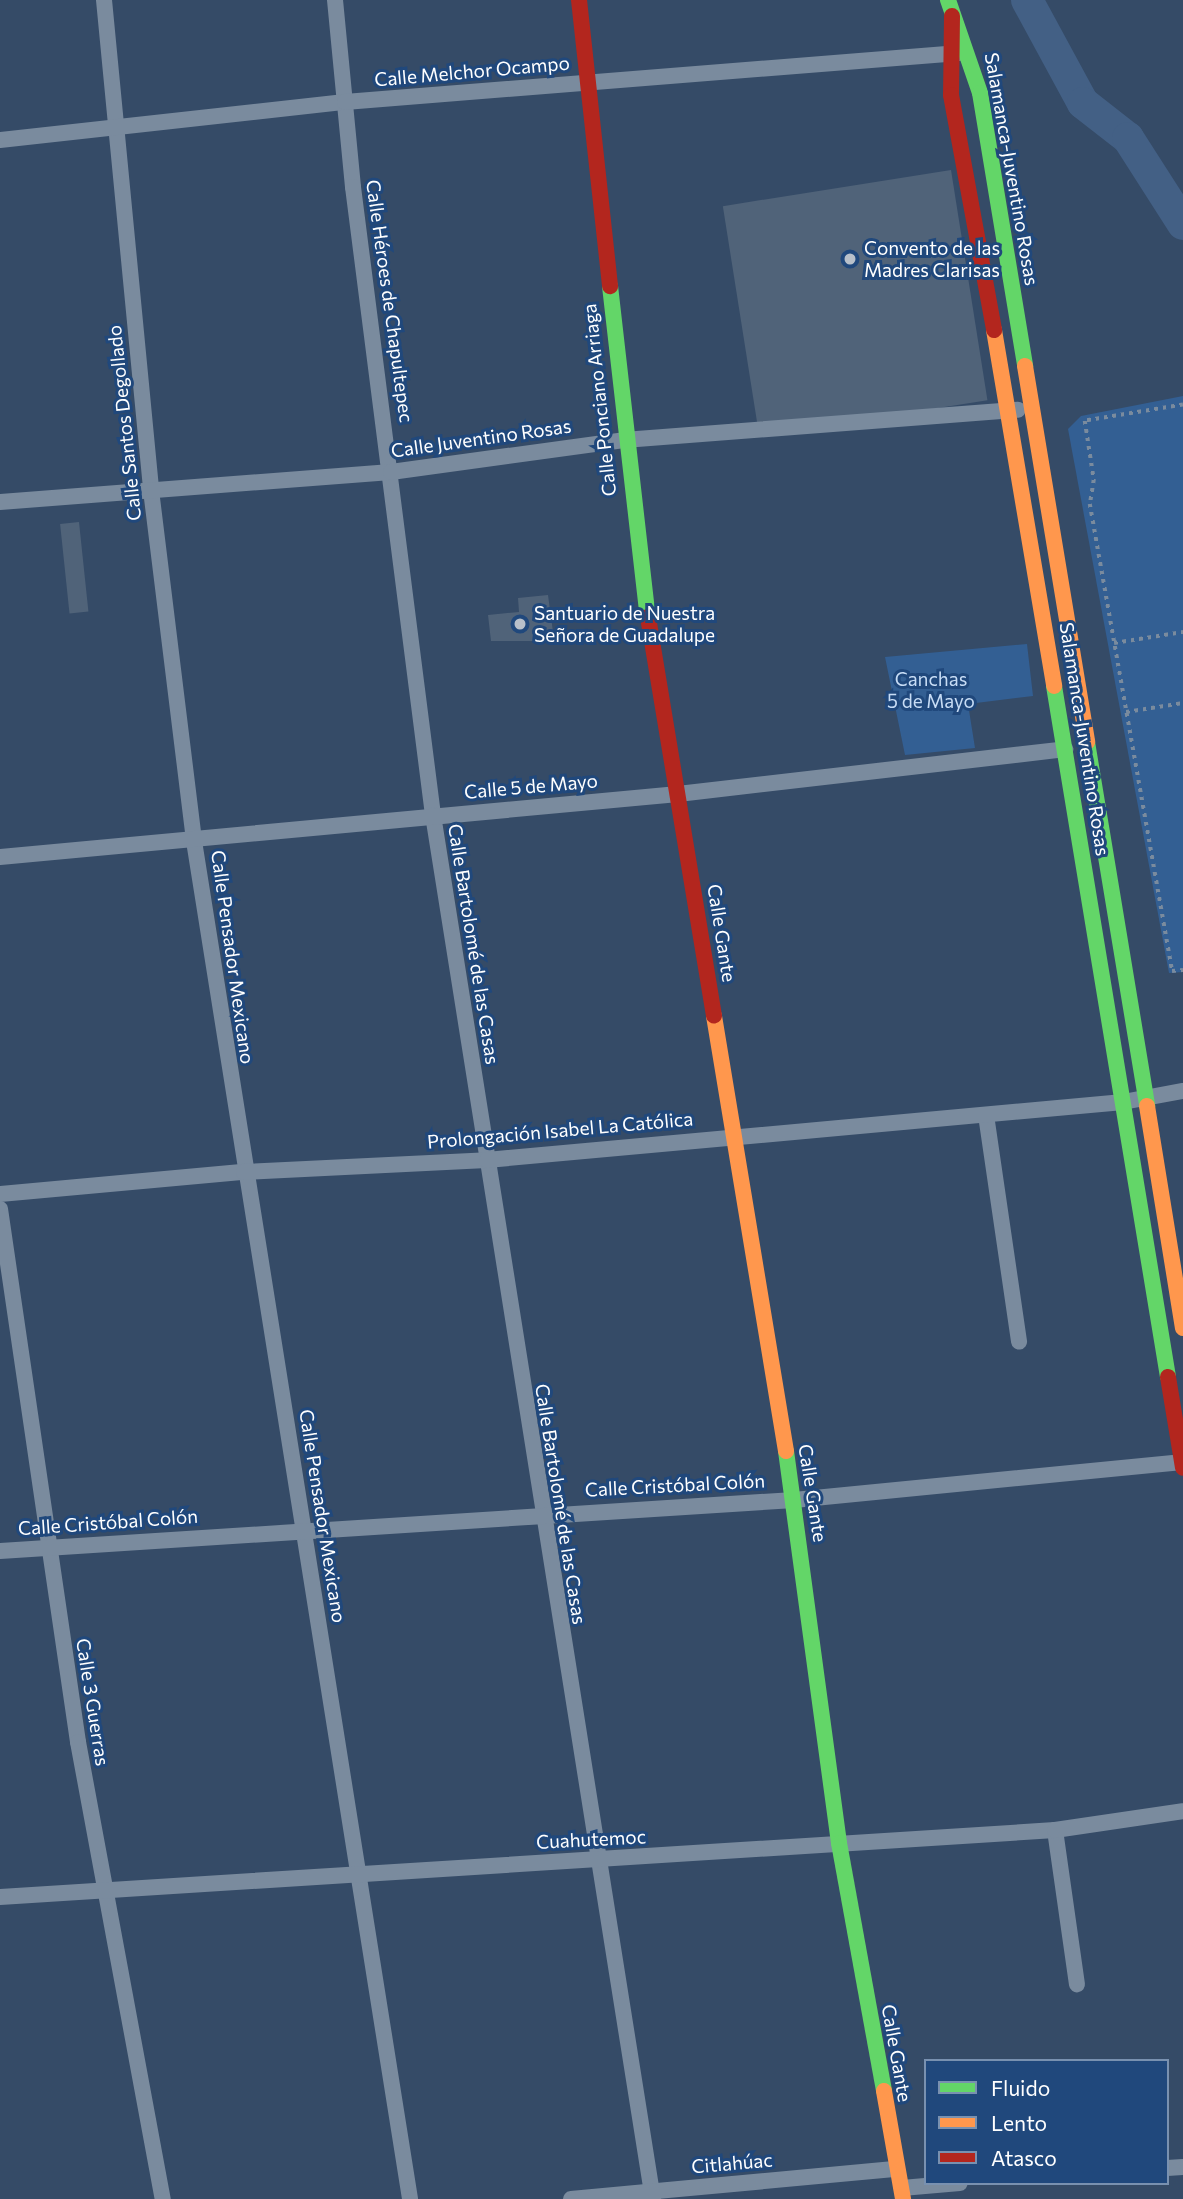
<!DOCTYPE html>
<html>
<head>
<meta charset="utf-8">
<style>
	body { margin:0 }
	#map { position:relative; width:1183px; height:2199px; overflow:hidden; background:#354b67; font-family:Commissioner,sans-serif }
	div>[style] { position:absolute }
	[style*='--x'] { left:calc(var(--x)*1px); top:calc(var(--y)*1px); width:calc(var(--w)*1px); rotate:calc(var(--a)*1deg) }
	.green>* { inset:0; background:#335f93 }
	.river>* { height:32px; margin:-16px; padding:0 16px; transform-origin:16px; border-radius:16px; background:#436085 }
	.building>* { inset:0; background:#506379; transform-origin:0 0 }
	.path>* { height:3.5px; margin-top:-1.75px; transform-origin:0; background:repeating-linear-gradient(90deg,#7a8b9e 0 3.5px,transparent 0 8.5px) }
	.street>* { height:16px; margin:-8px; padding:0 8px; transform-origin:8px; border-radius:8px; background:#7a8b9e }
	.fast>* { height:16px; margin:-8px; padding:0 8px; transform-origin:8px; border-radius:8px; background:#63d668 }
	.slow>* { height:16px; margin:-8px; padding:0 8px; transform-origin:8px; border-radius:8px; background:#ff974d }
	.jam>* { height:16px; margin:-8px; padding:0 8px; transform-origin:8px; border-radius:8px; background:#b3261e }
	.dots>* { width:19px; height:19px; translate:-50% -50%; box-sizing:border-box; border:4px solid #20487c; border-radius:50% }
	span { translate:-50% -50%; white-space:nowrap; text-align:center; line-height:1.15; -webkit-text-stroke:6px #20487c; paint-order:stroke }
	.street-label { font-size:19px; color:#fff }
	.poi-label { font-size:19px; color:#fff }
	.left { translate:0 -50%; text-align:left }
	.park-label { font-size:19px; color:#c7dcf5 }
	.legend { position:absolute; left:924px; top:2059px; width:245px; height:126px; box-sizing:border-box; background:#20487c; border:2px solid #7991b0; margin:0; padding:9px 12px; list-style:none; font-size:21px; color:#fff }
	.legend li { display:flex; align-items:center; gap:14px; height:35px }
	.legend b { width:35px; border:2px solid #7991b0 }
</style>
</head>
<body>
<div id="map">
	<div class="green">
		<div style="clip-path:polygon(1183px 396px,1183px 972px,1169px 973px,1068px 429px,1081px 416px)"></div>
		<div style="clip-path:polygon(1027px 644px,1033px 696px,968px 704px,975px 748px,905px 755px,885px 657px)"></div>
	</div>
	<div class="river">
		<div style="--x:1027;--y:0;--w:117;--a:61.5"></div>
		<div style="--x:1083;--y:103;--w:57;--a:37.9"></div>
		<div style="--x:1128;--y:138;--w:102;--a:57.4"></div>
	</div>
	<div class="building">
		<div style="left:951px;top:170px;width:233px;height:231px;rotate:81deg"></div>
		<div style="left:79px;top:522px;width:90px;height:19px;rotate:84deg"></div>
		<div style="clip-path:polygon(548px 595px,553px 632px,540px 634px,541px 641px,491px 641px,488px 615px,519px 612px,518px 598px)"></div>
	</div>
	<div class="path">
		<div style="--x:1183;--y:405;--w:99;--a:170.7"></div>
		<div style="--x:1085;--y:421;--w:60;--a:81.3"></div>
		<div style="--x:1094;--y:480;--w:24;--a:99"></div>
		<div style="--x:1090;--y:504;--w:474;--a:80"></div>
		<div style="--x:1172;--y:971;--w:11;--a:-5"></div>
		<div style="--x:1114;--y:643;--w:70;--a:-9.1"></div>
		<div style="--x:1126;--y:712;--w:58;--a:-9"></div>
	</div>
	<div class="street">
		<div style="--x:104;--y:0;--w:492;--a:84.5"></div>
		<div style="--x:151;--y:490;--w:354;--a:83"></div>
		<div style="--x:194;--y:841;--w:1375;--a:80.96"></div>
		<div style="--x:335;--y:0;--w:188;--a:84.5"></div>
		<div style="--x:353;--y:187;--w:633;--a:82.74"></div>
		<div style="--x:433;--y:815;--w:1401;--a:80.97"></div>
		<div style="--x:0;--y:140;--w:347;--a:-6.3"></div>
		<div style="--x:345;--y:102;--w:616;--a:-4.56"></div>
		<div style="--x:0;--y:502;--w:392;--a:-4.4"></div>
		<div style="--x:391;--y:472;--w:235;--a:-7.8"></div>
		<div style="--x:624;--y:440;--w:395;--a:-4.4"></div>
		<div style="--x:0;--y:857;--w:681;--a:-5.31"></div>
		<div style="--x:678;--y:794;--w:390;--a:-6.6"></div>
		<div style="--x:986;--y:1115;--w:229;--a:81.7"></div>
		<div style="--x:0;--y:1194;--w:245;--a:-5.2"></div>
		<div style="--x:244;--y:1172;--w:243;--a:-2.8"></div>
		<div style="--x:487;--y:1160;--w:639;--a:-5.21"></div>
		<div style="--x:1123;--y:1102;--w:61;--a:-10.4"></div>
		<div style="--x:0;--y:1209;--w:539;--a:81.67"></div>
		<div style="--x:78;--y:1742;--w:465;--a:79.5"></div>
		<div style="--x:0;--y:1551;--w:796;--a:-3.68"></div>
		<div style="--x:794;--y:1500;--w:391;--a:-5.6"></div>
		<div style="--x:1055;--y:1830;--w:156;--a:81.9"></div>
		<div style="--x:0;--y:1897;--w:1057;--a:-3.63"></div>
		<div style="--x:1055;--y:1830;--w:129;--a:-8.4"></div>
		<div style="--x:1167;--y:2168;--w:16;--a:-4"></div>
		<div style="--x:902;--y:2188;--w:58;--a:-4.9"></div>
		<div style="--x:571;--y:2199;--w:327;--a:-5.3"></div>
	</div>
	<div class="fast">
		<div style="--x:948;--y:0;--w:98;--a:71"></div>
		<div style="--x:980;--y:93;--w:277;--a:80.6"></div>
		<div style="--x:610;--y:286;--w:333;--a:83.5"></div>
		<div style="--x:1054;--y:686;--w:700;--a:80.63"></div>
		<div style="--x:1087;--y:742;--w:369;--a:80.6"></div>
		<div style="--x:786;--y:1451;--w:396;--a:82.3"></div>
		<div style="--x:839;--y:1843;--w:252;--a:79.7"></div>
	</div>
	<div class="slow">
		<div style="--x:994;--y:330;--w:361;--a:80.4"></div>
		<div style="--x:1025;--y:366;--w:381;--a:80.6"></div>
		<div style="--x:714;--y:1016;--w:441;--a:80.6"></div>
		<div style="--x:1147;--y:1106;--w:225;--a:80.8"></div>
		<div style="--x:884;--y:2091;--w:110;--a:80"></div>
	</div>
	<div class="jam">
		<div style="--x:579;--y:0;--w:288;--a:83.8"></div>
		<div style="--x:952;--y:16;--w:79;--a:90.7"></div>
		<div style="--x:951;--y:95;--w:239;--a:79.6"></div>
		<div style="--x:648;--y:617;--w:404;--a:80.6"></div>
		<div style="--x:1168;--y:1377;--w:92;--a:80.6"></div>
	</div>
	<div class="dots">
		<div style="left:850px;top:259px;background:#b8c0ca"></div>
		<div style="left:520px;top:624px;background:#b8c0ca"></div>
	</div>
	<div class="street-label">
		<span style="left:472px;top:71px;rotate:-5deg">Calle Melchor Ocampo</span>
		<span style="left:1012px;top:169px;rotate:80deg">Salamanca-Juventino Rosas</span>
		<span style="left:390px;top:301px;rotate:82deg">Calle Héroes de Chapultepec</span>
		<span style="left:599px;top:400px;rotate:-96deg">Calle Ponciano Arriaga</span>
		<span style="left:124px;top:423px;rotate:-96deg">Calle Santos Degollado</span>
		<span style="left:481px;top:438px;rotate:-8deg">Calle Juventino Rosas</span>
		<span style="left:1085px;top:739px;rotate:81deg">Salamanca-Juventino Rosas</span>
		<span style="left:531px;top:786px;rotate:-5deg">Calle 5 de Mayo</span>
		<span style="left:722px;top:933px;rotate:81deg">Calle Gante</span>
		<span style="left:474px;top:944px;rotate:81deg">Calle Bartolomé de las Casas</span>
		<span style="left:233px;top:957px;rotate:82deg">Calle Pensador Mexicano</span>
		<span style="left:560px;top:1130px;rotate:-5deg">Prolongación Isabel La Católica</span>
		<span style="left:675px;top:1485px;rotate:-3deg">Calle Cristóbal Colón</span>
		<span style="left:813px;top:1493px;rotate:81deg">Calle Gante</span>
		<span style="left:561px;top:1504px;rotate:81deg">Calle Bartolomé de las Casas</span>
		<span style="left:323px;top:1516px;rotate:81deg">Calle Pensador Mexicano</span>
		<span style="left:108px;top:1522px;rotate:-4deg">Calle Cristóbal Colón</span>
		<span style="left:93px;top:1702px;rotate:81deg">Calle 3 Guerras</span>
		<span style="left:591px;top:1839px;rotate:-3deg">Cuahutemoc</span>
		<span style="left:897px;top:2053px;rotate:80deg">Calle Gante</span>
		<span style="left:732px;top:2163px;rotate:-5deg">Citlahúac</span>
	</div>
	<div class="poi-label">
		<span class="left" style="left:864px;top:259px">Convento de las<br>Madres Clarisas</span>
		<span class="left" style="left:534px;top:624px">Santuario de Nuestra<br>Señora de Guadalupe</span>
	</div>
	<div class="park-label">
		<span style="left:931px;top:690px">Canchas<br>5 de Mayo</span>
	</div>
	<ul class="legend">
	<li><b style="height:9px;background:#63d668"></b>Fluido</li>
	<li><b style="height:9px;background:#ff974d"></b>Lento</li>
	<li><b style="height:9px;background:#b3261e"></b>Atasco</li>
	</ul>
</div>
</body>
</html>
